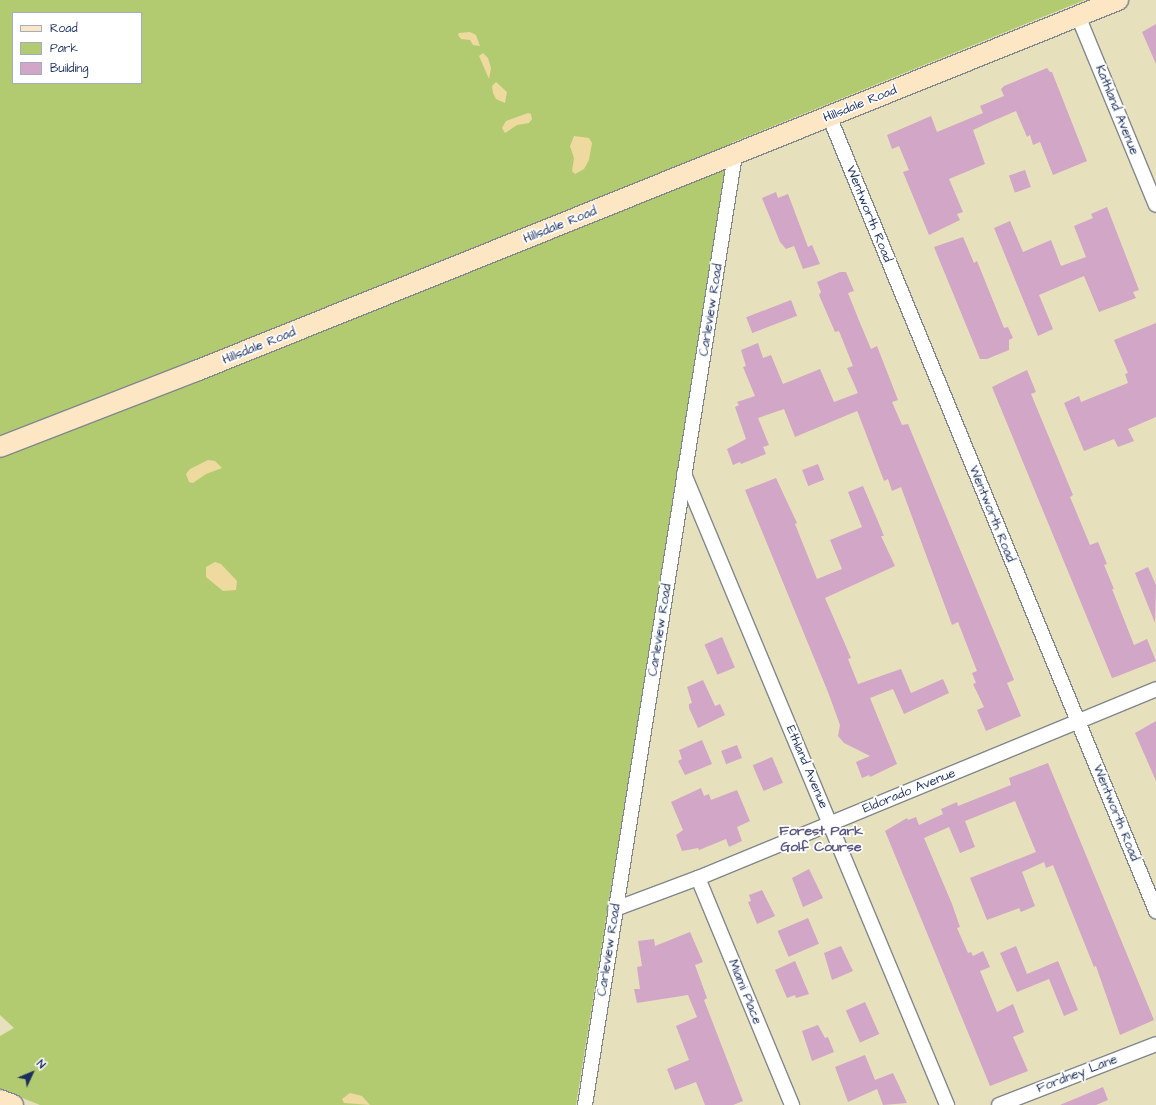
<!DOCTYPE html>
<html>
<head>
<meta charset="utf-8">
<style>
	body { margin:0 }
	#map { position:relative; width:1156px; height:1105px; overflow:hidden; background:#e7e0bc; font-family:"Architects Daughter",sans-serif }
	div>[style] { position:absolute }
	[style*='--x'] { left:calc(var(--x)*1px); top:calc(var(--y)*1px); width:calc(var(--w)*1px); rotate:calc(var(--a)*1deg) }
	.green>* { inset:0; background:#b3cb70 }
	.sand>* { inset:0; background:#eeda9e }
	.building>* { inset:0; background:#d1a6c6; transform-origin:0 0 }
	.roads { filter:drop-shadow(1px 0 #81888d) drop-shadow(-1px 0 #81888d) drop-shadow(0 1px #81888d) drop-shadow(0 -1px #81888d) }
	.street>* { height:14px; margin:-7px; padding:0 7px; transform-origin:7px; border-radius:7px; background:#fff }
	.secondary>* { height:20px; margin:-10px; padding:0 10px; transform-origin:10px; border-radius:10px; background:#fce6c4 }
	span { translate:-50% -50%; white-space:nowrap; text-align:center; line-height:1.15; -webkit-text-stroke:3.5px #fff; paint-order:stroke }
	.street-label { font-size:13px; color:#1b2f5e }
	.neighbourhood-label { font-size:14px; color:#5b5982; font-weight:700 }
	.legend { position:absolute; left:12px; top:12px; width:130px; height:72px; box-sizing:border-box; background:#fff; border:1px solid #a4acbf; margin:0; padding:5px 7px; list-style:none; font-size:12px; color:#1b2f5e }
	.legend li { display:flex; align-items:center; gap:8px; height:20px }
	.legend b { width:20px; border:1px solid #a4acbf }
	.north { position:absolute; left:12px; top:1053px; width:40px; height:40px; -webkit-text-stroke:3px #fff; paint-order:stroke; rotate:46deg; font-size:11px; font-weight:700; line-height:16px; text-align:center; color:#1b2f5e }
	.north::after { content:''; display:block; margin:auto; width:14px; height:18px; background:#1b2f5e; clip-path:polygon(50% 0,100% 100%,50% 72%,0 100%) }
</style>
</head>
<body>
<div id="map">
	<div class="green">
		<div style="clip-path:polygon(evenodd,0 0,1085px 0,731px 143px,576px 1105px,40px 1105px,0 1089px,0 1036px,14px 1028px,0 1015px,0 0,13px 13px,141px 13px,141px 83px,13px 83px,13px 13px)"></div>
	</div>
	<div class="sand">
		<div style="clip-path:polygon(470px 32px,476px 35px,480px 46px,473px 45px,470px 40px,461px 39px,458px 35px,459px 33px)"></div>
		<div style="clip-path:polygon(483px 53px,488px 58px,491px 68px,489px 79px,479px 56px)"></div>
		<div style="clip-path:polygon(496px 82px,507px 92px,505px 103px,496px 99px,493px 93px,492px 86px)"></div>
		<div style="clip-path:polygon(528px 113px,531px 114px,532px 119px,529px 123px,517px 125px,505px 133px,502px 128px,506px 121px)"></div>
		<div style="clip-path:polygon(574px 136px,589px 138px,592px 143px,589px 160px,584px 169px,575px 174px,572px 171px,574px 158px,570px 146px)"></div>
		<div style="clip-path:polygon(208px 460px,215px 461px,222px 468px,206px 474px,193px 483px,189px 482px,186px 474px,190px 469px)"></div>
		<div style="clip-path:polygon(215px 562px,221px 564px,237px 581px,236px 590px,223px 591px,206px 577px,206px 567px)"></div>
		<div style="clip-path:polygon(350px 1093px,362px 1096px,370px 1105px,344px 1103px,342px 1099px)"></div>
	</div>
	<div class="building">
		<div style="clip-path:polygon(1156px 24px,1156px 64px,1142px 32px)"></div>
		<div style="clip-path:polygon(1047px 68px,1050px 72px,1052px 72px,1087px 161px,1053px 175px,1040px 142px,1033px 145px,1030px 135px,1027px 137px,1016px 111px,988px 123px,973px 130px,985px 164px,949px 179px,963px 212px,957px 214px,960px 220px,929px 235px,903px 172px,909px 170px,899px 146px,892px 149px,887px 135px,931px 116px,937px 132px,983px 113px,980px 106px,1004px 96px,1001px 89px,1004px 86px)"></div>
		<div style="left:1025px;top:170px;width:18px;height:17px;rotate:71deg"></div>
		<div style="clip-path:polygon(776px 192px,778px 198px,788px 194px,808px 247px,812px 245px,820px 264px,803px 269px,794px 246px,786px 249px,780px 242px,762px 198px)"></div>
		<div style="clip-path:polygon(1107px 207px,1139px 290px,1133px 292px,1136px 298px,1099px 312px,1084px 276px,1039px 295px,1053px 329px,1038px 336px,994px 228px,1010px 221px,1023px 252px,1051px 240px,1061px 266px,1086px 257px,1074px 226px,1093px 218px,1091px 214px)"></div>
		<div style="clip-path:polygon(963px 237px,974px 263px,977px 261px,1004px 328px,1008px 327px,1013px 338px,1009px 340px,1009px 350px,987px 359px,980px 359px,934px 247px)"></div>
		<div style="clip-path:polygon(840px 272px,846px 272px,854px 291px,848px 293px,860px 323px,871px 349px,877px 346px,898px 400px,892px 402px,902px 425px,908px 424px,1014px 680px,1007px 683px,1021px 716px,986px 731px,977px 710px,984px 707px,973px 684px,976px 683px,972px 673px,977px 671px,958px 622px,952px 625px,901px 487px,892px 491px,888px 479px,884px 481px,858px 413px,857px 411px,795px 437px,784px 409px,758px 418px,769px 445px,763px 447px,766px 454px,741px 464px,740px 462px,733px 465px,727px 449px,746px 439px,735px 407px,739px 405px,737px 402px,755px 396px,743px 367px,746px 366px,741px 350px,758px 343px,763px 358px,771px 355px,783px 384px,820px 369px,834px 402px,858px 393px,847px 368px,853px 366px,839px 331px,835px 332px,819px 295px,821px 292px,817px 282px)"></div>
		<div style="left:791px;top:300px;width:17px;height:48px;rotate:69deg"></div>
		<div style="clip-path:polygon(1156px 323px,1156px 417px,1128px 429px,1134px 441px,1118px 447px,1114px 439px,1084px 451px,1064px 403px,1079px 396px,1081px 402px,1128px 383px,1125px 374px,1128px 373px,1114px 340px)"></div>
		<div style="clip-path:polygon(1027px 370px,1036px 392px,1031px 394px,1073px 495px,1070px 497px,1090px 545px,1098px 542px,1107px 564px,1104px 565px,1114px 589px,1112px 589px,1134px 645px,1147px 639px,1156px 661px,1118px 676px,1112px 678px,992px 387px)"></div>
		<div style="left:818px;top:464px;width:17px;height:17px;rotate:69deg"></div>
		<div style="clip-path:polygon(776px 478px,797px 523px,795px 524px,817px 579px,842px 569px,830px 540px,862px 527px,848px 492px,863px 486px,877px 519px,884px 536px,881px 536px,895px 566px,825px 598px,851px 658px,848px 659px,858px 684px,901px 669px,911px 693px,943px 679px,949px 693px,904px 714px,893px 689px,870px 698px,897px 764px,870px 777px,869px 775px,862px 778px,856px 762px,870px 756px,844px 743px,838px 736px,840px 725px,828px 692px,745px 490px)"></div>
		<div style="clip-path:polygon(1148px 567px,1156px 585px,1155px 623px,1135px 573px)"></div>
		<div style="left:722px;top:637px;width:33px;height:19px;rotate:67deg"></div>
		<div style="clip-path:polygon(703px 680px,715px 706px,720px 704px,725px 715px,698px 728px,689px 708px,689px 704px,692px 703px,687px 687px)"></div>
		<div style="clip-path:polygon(1156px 721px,1156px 781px,1135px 733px)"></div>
		<div style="clip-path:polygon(702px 740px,712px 764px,685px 775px,678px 761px,682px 759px,679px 750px)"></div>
		<div style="left:737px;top:745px;width:14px;height:17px;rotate:69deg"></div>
		<div style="left:772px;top:757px;width:28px;height:21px;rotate:67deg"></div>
		<div style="clip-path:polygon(1048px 763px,1154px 1020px,1120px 1035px,1096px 966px,1094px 967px,1053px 865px,1046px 868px,1044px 862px,1022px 872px,1035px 906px,1021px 912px,1019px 908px,987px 920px,970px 878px,1036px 852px,1015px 801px,965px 821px,975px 847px,960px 853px,949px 827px,924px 838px,952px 904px,960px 927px,957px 928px,968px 953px,971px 952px,973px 956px,983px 951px,990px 967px,980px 971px,997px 1012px,1013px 1004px,1024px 1032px,1013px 1037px,1028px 1071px,990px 1086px,885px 831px,907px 818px,908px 820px,916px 817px,919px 825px,943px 814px,941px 809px,957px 802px,958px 806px,1011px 785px,1009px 778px)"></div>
		<div style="clip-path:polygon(701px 788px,704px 796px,709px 794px,711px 800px,737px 790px,750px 821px,737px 827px,742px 841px,729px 847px,726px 839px,699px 850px,698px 848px,682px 851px,676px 835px,683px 830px,671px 802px)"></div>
		<div style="clip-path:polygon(809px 869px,823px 898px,803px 907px,792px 878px)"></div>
		<div style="clip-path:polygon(762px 890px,775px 916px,757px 924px,748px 902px,751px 901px,749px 895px)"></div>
		<div style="left:808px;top:918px;width:28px;height:33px;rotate:67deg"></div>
		<div style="clip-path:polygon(690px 932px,703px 962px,695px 965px,707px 998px,704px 1000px,743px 1101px,733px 1105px,705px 1105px,696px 1082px,675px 1090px,667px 1069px,689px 1060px,676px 1026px,697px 1017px,688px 995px,637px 1003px,634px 989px,640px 989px,637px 967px,642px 966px,638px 941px,654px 939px,655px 946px)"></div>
		<div style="clip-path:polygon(841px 946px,853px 971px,832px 980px,824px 953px)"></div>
		<div style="clip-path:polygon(1016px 946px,1027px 974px,1058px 961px,1078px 1010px,1064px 1016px,1049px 979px,1017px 992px,1000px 953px)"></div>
		<div style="clip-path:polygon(795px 961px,809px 994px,796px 998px,795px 995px,787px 998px,775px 970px)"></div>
		<div style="left:865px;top:1002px;width:35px;height:21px;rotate:66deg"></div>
		<div style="clip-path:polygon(818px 1025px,825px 1038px,828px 1037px,834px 1052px,812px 1061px,802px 1031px)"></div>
		<div style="clip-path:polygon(865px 1055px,875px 1080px,893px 1073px,907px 1103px,883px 1105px,877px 1089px,848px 1102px,835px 1067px)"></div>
		<div style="clip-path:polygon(1103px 1087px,1108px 1100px,1096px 1105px,1060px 1105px)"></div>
	</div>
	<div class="roads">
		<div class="street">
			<div style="--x:1078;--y:16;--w:204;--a:67.6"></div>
			<div style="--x:829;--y:116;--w:860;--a:67.64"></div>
			<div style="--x:684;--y:474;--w:684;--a:67.37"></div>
			<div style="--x:698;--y:878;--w:246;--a:67.5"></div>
			<div style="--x:615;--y:909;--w:89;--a:-20.5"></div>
			<div style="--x:698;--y:878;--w:495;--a:-22.4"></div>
			<div style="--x:585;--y:1105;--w:962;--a:-81.03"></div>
			<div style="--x:999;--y:1105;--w:168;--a:-21.2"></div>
		</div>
		<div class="secondary">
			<div style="--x:0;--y:447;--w:210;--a:-21.2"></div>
			<div style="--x:196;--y:371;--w:994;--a:-21.92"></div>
			<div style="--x:0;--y:1100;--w:14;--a:21"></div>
		</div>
	</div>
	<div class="street-label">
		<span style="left:860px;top:104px;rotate:-22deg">Hillsdale Road</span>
		<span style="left:1117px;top:110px;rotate:68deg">Kathland Avenue</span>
		<span style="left:869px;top:214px;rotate:68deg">Wentworth Road</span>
		<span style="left:560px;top:225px;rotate:-22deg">Hillsdale Road</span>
		<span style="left:711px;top:310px;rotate:-81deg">Carleview Road</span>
		<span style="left:259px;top:346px;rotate:-22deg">Hillsdale Road</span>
		<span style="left:992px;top:514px;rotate:68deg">Wentworth Road</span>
		<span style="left:660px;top:630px;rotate:-81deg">Carleview Road</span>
		<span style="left:807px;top:767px;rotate:67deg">Ethland Avenue</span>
		<span style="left:909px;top:791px;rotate:-22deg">Eldorado Avenue</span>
		<span style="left:1116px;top:813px;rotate:68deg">Wentworth Road</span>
		<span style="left:609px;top:950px;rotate:-81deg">Carleview Road</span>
		<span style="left:745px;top:992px;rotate:68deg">Miami Place</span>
		<span style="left:1077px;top:1074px;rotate:-21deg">Fordney Lane</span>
	</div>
	<div class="neighbourhood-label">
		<span style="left:821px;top:839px">Forest Park<br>Golf Course</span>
	</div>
	<ul class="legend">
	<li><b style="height:5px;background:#fce6c4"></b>Road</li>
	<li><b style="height:11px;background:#b3cb70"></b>Park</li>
	<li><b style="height:11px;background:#d1a6c6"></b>Building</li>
	</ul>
	<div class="north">N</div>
</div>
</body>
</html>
